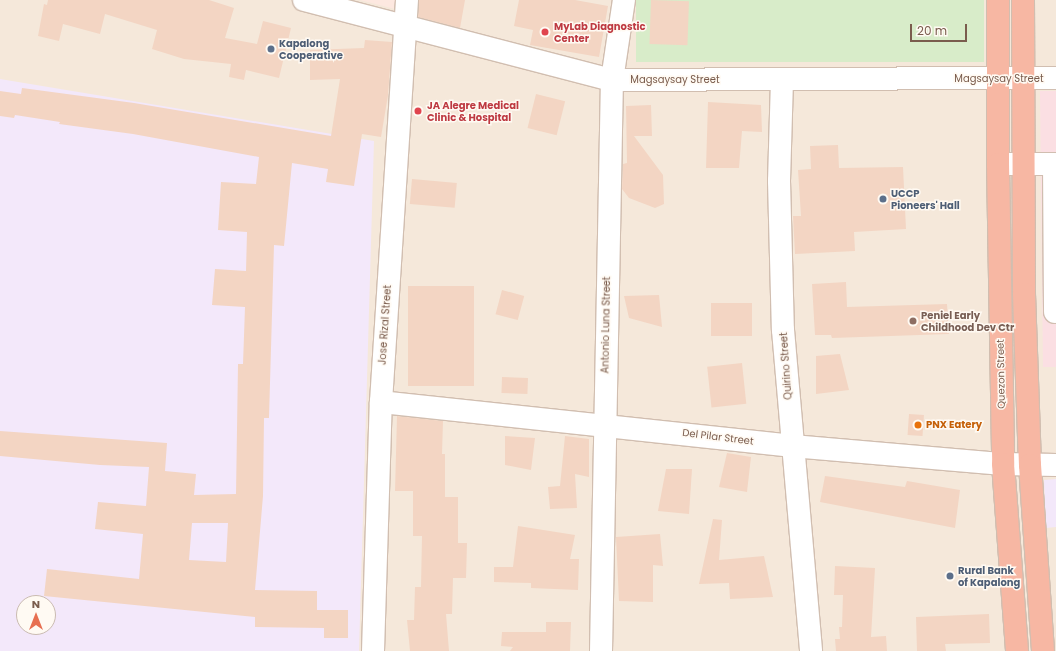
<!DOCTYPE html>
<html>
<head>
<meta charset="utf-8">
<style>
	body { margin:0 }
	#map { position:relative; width:1056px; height:651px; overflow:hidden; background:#fdf6ec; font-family:Poppins,sans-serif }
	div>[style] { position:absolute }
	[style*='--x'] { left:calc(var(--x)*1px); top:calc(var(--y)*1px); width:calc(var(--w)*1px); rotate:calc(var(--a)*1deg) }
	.residential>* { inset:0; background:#f5e8da }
	.commercial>* { inset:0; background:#fde8e0 }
	.education>* { inset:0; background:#f3e8fa }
	.medical>* { inset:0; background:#fbdfe3 }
	.green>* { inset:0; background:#d8ecc9; transform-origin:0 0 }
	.building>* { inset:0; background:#f3d5c3; transform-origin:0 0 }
	.roads { filter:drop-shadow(1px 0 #d1beb0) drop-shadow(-1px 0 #d1beb0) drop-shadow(0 1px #d1beb0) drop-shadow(0 -1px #d1beb0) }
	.minor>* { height:22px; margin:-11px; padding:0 11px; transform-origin:11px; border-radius:11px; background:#fff }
	.highway>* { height:22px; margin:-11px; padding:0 11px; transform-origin:11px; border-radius:11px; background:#f7b7a3 }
	.dots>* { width:11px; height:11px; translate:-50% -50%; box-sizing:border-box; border:2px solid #fffaf3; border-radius:50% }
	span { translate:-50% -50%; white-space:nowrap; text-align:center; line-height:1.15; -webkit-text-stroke:3px #fffaf3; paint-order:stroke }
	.health-label { font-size:10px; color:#be3a42; font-weight:700 }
	.left { translate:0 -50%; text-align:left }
	.service-label { font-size:10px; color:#4e5e75; font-weight:700 }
	.street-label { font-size:10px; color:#7a5c4d }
	.education-label { font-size:10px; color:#785e54; font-weight:700 }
	.food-label { font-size:10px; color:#c56008; font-weight:700 }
	.north { position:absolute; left:16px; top:595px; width:40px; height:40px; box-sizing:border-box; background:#fffaf3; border:1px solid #cabbb1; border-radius:50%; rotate:0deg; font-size:11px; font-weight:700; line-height:16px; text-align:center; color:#7a5c4d }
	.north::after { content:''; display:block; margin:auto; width:14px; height:18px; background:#e76f51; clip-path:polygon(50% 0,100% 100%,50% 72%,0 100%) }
	.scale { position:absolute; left:910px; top:24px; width:57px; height:18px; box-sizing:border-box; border:2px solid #7a5c4d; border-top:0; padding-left:5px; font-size:12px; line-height:14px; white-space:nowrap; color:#7a5c4d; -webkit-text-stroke:3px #fffaf3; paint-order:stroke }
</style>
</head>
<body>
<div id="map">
	<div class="residential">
		<div style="clip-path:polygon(evenodd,0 0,1056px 0,1056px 651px,0 651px,0 0,24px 603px,48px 603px,48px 627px,24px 627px,24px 603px)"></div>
	</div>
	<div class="commercial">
		<div style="clip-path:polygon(360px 0,396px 0,395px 9px)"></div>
	</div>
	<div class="education">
		<div style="clip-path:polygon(evenodd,0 79px,374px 141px,359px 651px,0 651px,0 79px,24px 603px,48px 603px,48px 627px,24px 627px,24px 603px)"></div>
		<div style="clip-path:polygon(1056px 479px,1056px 527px,1046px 528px,1044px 480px)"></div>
	</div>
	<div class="medical">
		<div style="clip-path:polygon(1040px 91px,1056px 91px,1056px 367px,1043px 367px)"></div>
	</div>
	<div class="green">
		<div style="left:636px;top:0;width:348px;height:62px"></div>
	</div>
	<div class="building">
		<div style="clip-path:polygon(48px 0,209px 0,234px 8px,225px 38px,257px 44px,263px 21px,291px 28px,279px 78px,246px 70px,244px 80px,229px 77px,231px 64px,184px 59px,152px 49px,157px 30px,105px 14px,100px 34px,63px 24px,59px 41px,38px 36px,44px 4px,47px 5px)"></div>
		<div style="clip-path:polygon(419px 0,465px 0,460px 28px,418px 17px)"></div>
		<div style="clip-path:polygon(519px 0,575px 0,608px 6px,599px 57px,530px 45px,533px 30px,514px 26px)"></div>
		<div style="left:651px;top:0;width:38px;height:44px;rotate:2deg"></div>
		<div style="clip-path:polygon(evenodd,365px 40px,392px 42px,388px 95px,381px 137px,362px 134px,354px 186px,326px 182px,328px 169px,292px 163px,284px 246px,274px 245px,269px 418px,264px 418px,263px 496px,255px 590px,317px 591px,317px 610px,348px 610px,348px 638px,324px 638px,324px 628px,255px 627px,255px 617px,44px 596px,47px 569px,139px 579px,143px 534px,95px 529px,98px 502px,146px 506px,149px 467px,100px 465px,0 456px,0 431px,167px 443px,165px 471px,196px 474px,194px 495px,236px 494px,238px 364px,243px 364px,245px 307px,212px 305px,215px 269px,246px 271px,247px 232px,218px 230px,221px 182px,256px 184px,259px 157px,133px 134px,59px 124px,60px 122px,15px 115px,14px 118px,0 116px,0 91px,21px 94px,22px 88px,134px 103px,331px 136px,340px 79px,310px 80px,310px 50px,364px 48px,365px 40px,192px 523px,228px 523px,226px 562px,189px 560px,192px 523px)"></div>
		<div style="left:536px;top:94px;width:30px;height:35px;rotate:14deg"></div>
		<div style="clip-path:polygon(708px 102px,761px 105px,762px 132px,742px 131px,739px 168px,706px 168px)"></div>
		<div style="clip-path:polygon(651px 105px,652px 136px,634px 136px,663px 175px,664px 204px,655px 208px,629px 198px,622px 189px,623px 164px,627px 163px,626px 106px)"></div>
		<div style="clip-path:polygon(838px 145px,839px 168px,903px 167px,906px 229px,854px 232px,855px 251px,795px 254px,793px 216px,801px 216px,798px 170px,811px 169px,810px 146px)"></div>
		<div style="left:412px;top:179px;width:45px;height:25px;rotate:5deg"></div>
		<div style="clip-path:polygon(846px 282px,847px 307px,947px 304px,949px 334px,832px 338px,831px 335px,815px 335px,812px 284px)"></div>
		<div style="left:408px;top:286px;width:66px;height:100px"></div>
		<div style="left:502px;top:290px;width:23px;height:25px;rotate:15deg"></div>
		<div style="clip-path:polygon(659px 295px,662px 327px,629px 318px,624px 296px)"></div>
		<div style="left:711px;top:303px;width:41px;height:33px"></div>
		<div style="clip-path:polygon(840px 354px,849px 390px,816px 394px,816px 356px)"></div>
		<div style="left:742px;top:363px;width:41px;height:35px;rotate:84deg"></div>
		<div style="left:502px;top:377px;width:26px;height:16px;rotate:2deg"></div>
		<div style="left:909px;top:414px;width:15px;height:21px;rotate:4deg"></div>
		<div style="clip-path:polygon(397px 416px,443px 421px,442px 454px,445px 454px,445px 497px,458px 497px,458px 543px,467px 543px,466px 578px,453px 578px,452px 614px,446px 614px,449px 651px,410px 651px,407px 620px,414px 620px,415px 587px,421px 587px,422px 536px,413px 536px,413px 491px,395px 491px)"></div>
		<div style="clip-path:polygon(505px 436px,535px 438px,531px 470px,505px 465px)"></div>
		<div style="clip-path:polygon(565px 436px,589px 439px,589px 477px,575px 474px,577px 508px,550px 509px,548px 487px,560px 486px)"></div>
		<div style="clip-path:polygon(727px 453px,751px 457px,747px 492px,719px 487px)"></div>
		<div style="clip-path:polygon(666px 469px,692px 469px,689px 514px,658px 511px)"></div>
		<div style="clip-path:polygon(825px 476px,905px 487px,907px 481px,960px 490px,955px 528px,820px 502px)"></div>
		<div style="clip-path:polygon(713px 519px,722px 520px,719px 560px,764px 556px,773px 597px,730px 599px,729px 583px,699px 584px)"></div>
		<div style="clip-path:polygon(518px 526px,575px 535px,570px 559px,579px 559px,578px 590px,531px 588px,531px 583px,494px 582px,494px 567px,513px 567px)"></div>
		<div style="clip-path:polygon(660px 534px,663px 566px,653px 565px,653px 602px,619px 601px,616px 537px)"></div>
		<div style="clip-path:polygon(835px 566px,875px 568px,871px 637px,886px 636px,887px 651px,836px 651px,835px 639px,840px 639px,839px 627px,842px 627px,843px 595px,834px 595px)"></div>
		<div style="clip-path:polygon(989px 614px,990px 643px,945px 644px,946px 651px,917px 651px,916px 617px)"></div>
		<div style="clip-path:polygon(546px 622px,571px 622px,570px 651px,510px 651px,513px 647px,501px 646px,502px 632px,546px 632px)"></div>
	</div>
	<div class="roads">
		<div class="minor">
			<div style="--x:304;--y:0;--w:318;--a:14.6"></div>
			<div style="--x:612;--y:80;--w:444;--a:-0.3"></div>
			<div style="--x:782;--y:80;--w:101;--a:91.7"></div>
			<div style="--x:779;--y:181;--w:149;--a:88.5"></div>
			<div style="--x:783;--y:330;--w:322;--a:85"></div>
			<div style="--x:998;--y:164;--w:56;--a:0"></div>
			<div style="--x:1054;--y:164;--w:148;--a:89.6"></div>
			<div style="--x:381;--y:402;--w:413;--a:6.1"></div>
			<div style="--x:792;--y:446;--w:212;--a:4.9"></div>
			<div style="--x:1003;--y:464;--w:53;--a:1.1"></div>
			<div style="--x:373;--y:651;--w:249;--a:-88.2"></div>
			<div style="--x:381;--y:402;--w:403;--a:-86.3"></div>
			<div style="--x:601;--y:651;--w:571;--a:-88.9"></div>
			<div style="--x:612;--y:80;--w:81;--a:-81.5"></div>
		</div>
		<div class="highway">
			<div style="--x:998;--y:0;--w:164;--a:90"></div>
			<div style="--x:998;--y:164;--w:300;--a:89"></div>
			<div style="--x:1003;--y:464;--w:188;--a:85.7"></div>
			<div style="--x:1023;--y:0;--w:294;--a:89.8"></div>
			<div style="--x:1024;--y:294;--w:171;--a:88"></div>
			<div style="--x:1030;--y:465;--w:186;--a:86"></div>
		</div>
	</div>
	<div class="dots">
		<div style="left:545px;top:32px;background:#e0444e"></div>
		<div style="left:271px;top:49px;background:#5c6f8a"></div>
		<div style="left:418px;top:111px;background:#e0444e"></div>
		<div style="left:883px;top:199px;background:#5c6f8a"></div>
		<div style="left:913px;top:321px;background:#8d6e63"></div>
		<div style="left:918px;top:425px;background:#e8710a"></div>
		<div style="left:950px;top:576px;background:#5c6f8a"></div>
	</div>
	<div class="health-label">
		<span class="left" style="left:554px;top:32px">MyLab Diagnostic<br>Center</span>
		<span class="left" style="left:427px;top:111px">JA Alegre Medical<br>Clinic &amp; Hospital</span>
	</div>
	<div class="service-label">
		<span class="left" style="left:279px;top:49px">Kapalong<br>Cooperative</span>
		<span class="left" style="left:891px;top:199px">UCCP<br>Pioneers' Hall</span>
		<span class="left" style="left:958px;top:576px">Rural Bank<br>of Kapalong</span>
	</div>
	<div class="street-label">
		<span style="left:999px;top:79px">Magsaysay Street</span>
		<span style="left:675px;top:80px">Magsaysay Street</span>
		<span style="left:385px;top:325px;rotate:-86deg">Jose Rizal Street</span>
		<span style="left:606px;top:325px;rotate:-89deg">Antonio Luna Street</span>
		<span style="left:786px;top:366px;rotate:-94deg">Quirino Street</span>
		<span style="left:1001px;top:374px;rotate:-91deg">Quezon Street</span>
		<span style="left:718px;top:437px;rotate:7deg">Del Pilar Street</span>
	</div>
	<div class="education-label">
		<span class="left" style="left:921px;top:321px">Peniel Early<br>Childhood Dev Ctr</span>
	</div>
	<div class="food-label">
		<span class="left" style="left:926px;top:425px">PNX Eatery</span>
	</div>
	<div class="north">N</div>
	<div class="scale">20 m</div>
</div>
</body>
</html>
